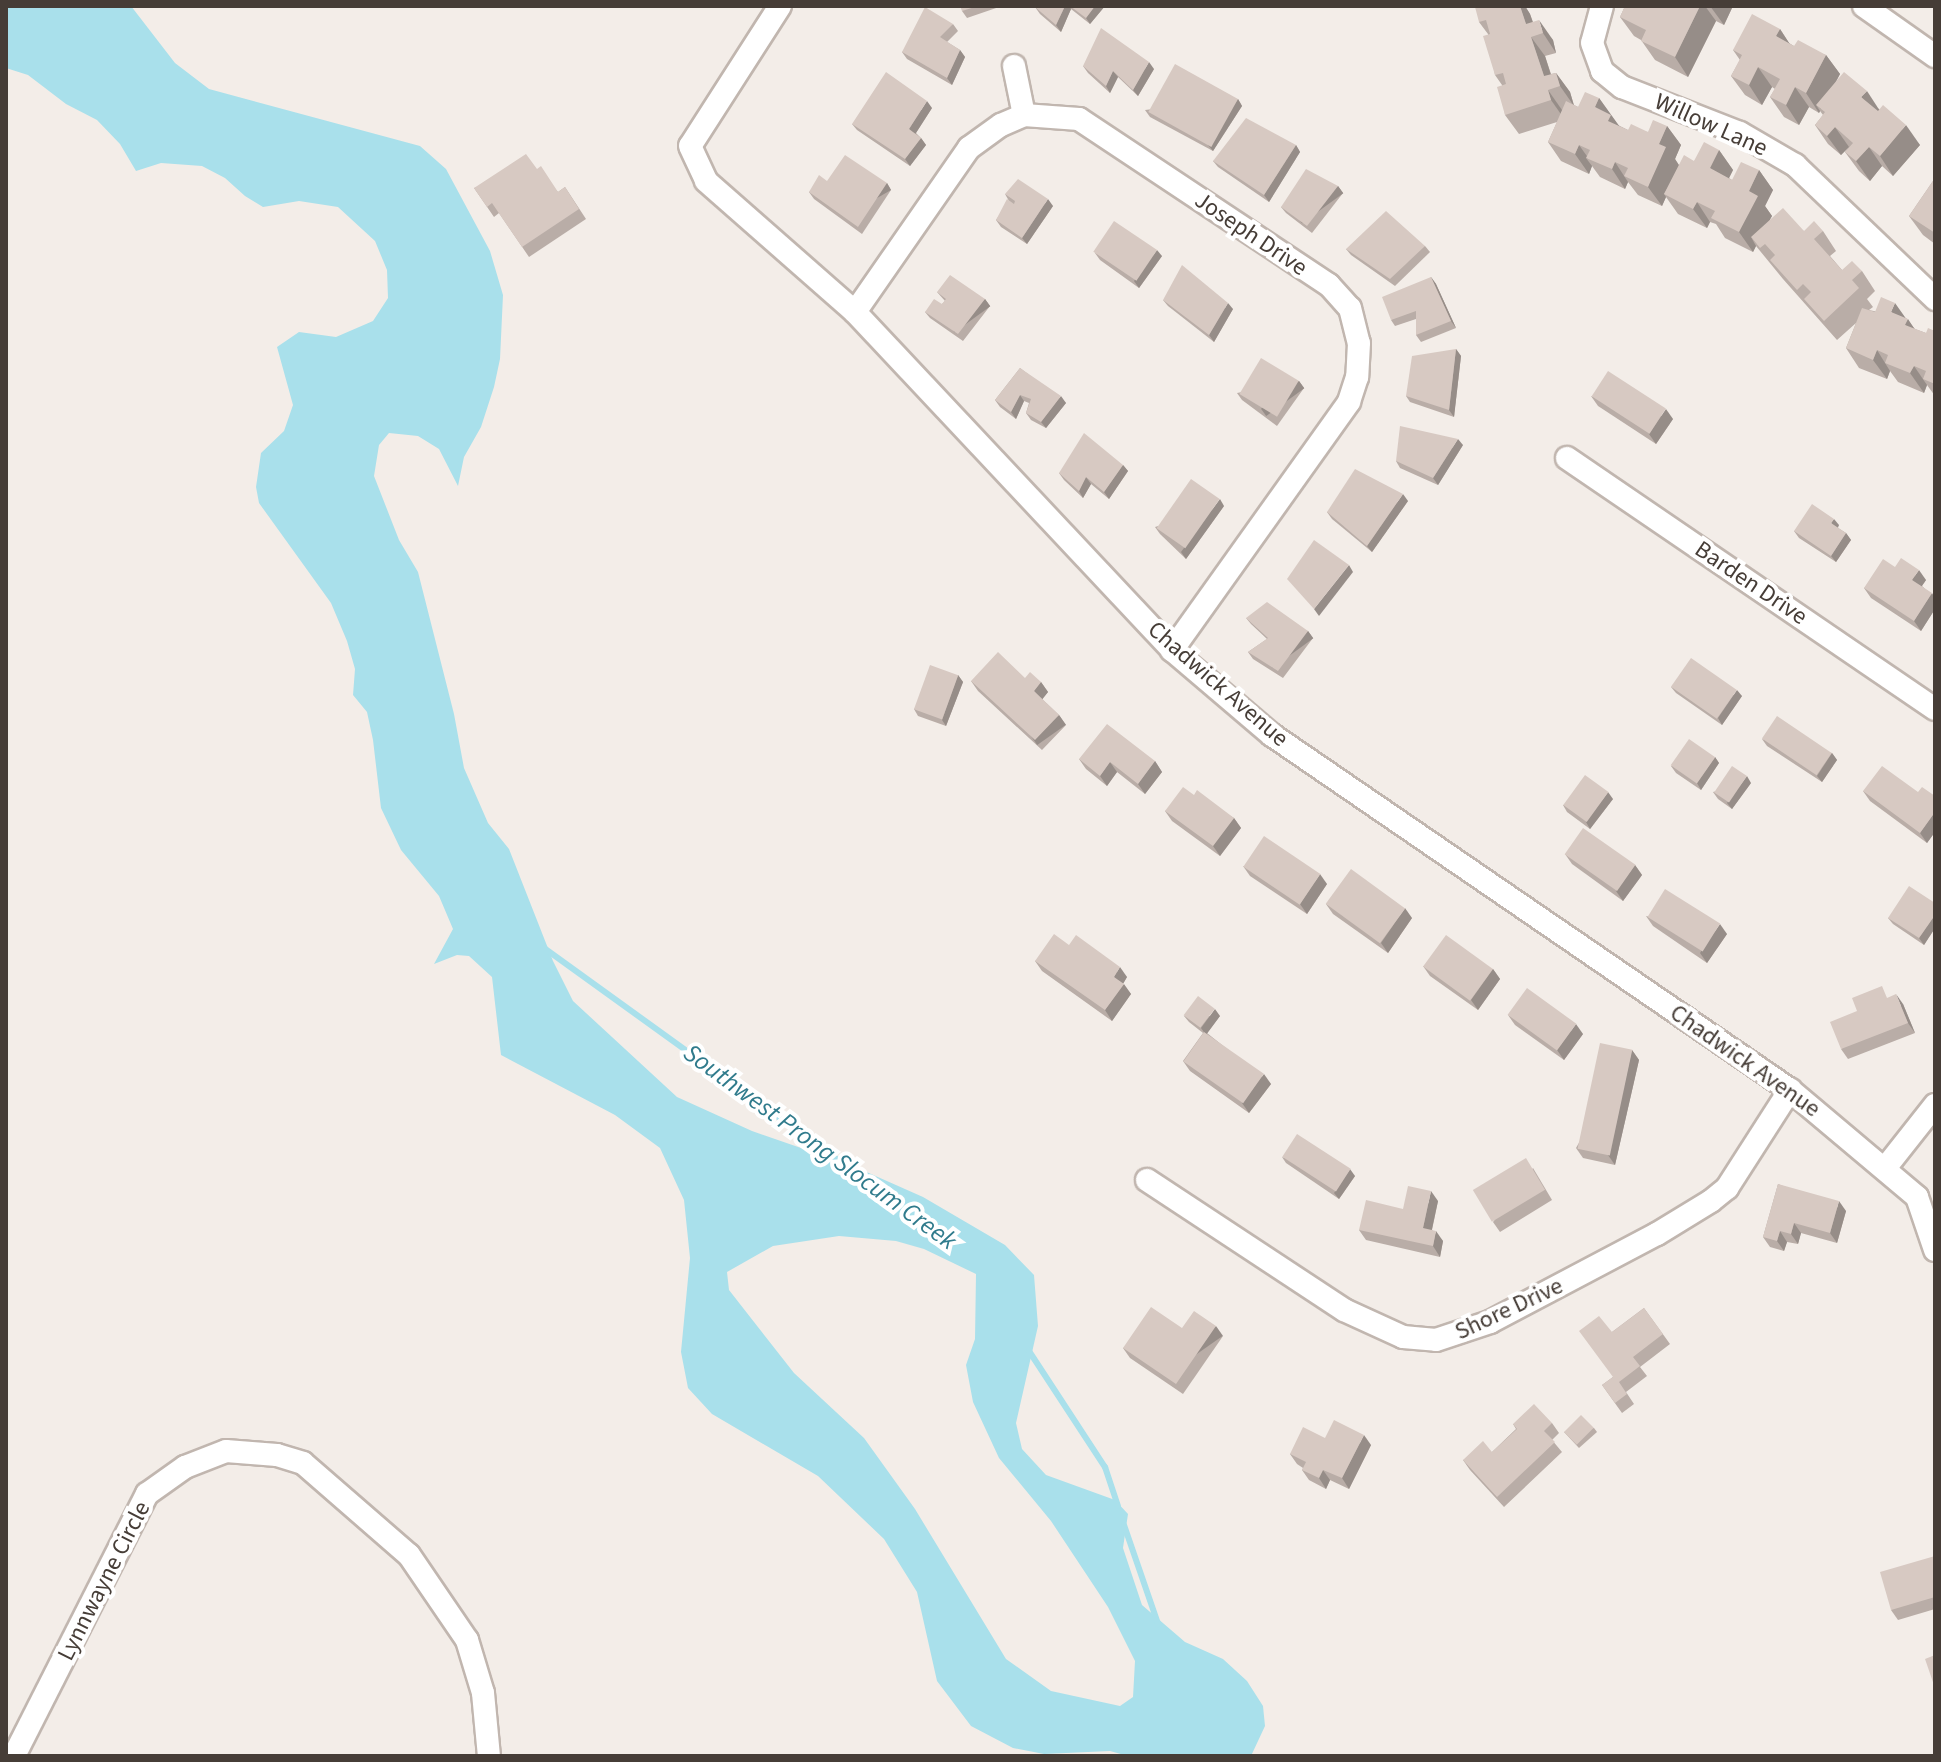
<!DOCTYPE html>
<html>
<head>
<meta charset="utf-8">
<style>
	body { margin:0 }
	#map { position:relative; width:1941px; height:1762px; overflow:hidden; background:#f3ede8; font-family:"Source Sans 3",sans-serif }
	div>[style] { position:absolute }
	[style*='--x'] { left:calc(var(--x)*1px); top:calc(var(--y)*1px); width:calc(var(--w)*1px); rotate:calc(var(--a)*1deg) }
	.water>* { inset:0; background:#a9e0eb }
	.stream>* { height:6px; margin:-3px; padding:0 3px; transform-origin:3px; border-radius:3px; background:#a9e0eb }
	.roads { filter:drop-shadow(2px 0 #c1b6af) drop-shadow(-2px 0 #c1b6af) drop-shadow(0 2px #c1b6af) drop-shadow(0 -2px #c1b6af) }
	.minor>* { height:22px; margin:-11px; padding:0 11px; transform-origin:11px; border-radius:11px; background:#fff }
	.wall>* { inset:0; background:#b9ada7 }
	.shaded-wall>* { inset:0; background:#968d88; transform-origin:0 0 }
	.building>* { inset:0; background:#d7c9c2; transform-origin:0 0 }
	span { translate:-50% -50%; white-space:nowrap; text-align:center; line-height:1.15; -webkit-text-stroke:8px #fff; paint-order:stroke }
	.street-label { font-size:24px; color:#463d37 }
	.water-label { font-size:26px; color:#307b8c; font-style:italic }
	.frame { position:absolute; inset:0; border:8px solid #463d37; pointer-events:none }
</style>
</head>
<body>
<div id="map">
	<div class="water">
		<div style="clip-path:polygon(evenodd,6px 6px,131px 6px,175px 63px,209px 89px,420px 146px,446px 169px,490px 251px,503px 295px,500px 359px,494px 387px,481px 427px,464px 457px,458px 486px,439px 449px,418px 436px,389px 433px,379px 445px,374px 476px,399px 540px,418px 572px,454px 714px,464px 768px,488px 823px,509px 849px,553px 961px,573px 1001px,677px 1097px,752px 1131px,853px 1166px,923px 1197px,1005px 1245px,1034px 1275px,1038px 1326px,1016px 1423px,1022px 1449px,1046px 1475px,1115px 1500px,1128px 1514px,1123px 1548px,1142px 1605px,1185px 1642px,1223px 1659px,1247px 1681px,1263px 1706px,1265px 1726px,1251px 1756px,1128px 1756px,1110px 1751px,1044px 1754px,1013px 1748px,971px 1726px,937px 1681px,917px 1592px,884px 1539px,818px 1476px,712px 1414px,688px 1388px,681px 1352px,690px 1258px,684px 1200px,660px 1148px,615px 1115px,501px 1055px,492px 977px,469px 956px,457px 955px,434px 964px,453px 929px,439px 896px,401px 850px,381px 808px,373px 740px,367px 712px,353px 695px,355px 669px,347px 641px,331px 603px,259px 503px,256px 487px,261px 453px,284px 431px,293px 405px,277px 347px,299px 332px,336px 337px,373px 321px,388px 298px,387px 270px,375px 241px,338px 207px,299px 201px,263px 207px,245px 196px,225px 178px,202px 166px,161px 163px,136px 171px,120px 144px,97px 120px,66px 104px,28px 75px,6px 68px,6px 6px,839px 1236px,896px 1241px,924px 1249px,976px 1274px,975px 1339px,966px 1365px,973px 1402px,999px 1458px,1051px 1521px,1108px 1607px,1135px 1661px,1133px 1697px,1120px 1706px,1051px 1691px,1006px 1659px,915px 1509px,864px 1438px,794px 1373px,729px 1290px,727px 1272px,773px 1246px,839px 1236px)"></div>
	</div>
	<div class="stream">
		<div style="--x:544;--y:948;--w:369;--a:35.8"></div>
		<div style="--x:1029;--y:1351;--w:139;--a:56.8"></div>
		<div style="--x:1105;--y:1467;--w:41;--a:71.6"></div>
		<div style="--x:1124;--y:1525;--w:105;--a:71"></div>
	</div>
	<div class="roads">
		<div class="minor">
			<div style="--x:780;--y:6;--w:166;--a:122.7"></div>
			<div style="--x:690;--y:146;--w:38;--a:65"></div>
			<div style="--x:706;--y:181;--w:198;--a:41.3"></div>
			<div style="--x:855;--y:312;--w:463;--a:46.8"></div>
			<div style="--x:1172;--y:650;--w:131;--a:40.4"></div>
			<div style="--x:1272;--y:735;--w:628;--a:34.42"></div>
			<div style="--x:1790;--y:1090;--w:166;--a:40.1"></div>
			<div style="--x:1917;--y:1197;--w:56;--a:71.2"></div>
			<div style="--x:1602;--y:6;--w:38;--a:105"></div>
			<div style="--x:1592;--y:43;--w:30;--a:70"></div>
			<div style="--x:1602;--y:71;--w:26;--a:39"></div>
			<div style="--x:1622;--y:87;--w:127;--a:21.3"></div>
			<div style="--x:1740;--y:133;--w:64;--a:30.2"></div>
			<div style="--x:1795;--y:165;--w:194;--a:43.7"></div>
			<div style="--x:1864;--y:6;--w:87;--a:35.2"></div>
			<div style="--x:1014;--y:66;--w:50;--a:78.5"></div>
			<div style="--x:855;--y:312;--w:200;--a:-55.2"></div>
			<div style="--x:969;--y:148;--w:39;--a:-36"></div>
			<div style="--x:1001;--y:125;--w:25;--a:-23"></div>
			<div style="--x:1024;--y:115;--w:55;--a:4.2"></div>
			<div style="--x:1079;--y:119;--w:300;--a:33.6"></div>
			<div style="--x:1329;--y:285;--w:31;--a:48"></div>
			<div style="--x:1350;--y:308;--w:36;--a:76"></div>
			<div style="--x:1359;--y:343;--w:34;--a:93"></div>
			<div style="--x:1357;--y:377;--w:26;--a:108"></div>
			<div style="--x:1349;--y:402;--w:305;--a:125.5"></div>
			<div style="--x:1567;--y:458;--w:445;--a:34.3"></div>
			<div style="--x:1886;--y:1167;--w:79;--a:-51.7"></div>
			<div style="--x:1147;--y:1180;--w:236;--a:33.4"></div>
			<div style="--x:1344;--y:1310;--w:65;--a:24.6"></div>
			<div style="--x:1403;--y:1337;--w:33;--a:5"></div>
			<div style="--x:1436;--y:1340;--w:57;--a:-18.4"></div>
			<div style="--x:1490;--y:1322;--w:189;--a:-27.8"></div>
			<div style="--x:1657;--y:1234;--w:63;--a:-31.4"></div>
			<div style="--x:1711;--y:1201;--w:21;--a:-39"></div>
			<div style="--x:1727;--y:1188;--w:117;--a:-57.3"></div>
			<div style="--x:14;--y:1756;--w:294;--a:-63.1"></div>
			<div style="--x:147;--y:1494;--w:47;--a:-35.4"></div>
			<div style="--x:185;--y:1467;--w:44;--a:-21.3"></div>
			<div style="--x:226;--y:1451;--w:51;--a:4.5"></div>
			<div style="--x:277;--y:1455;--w:27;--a:17"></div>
			<div style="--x:303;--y:1463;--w:140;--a:41"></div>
			<div style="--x:409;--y:1555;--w:103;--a:55.7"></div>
			<div style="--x:467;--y:1640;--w:55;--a:73.2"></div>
			<div style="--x:483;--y:1693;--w:63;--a:84.6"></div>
		</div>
	</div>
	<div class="wall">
		<div style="clip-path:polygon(961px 6px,1002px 6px,967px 18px,962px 11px)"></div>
		<div style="clip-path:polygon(1036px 6px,1105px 6px,1090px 24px,1071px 9px,1061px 32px,1040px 14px,1035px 7px)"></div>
		<div style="clip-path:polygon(1479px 6px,1525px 6px,1530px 14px,1533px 22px,1553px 40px,1556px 53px,1545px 56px,1551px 74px,1556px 73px,1570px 92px,1574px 105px,1578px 107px,1599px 98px,1618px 125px,1628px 130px,1648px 132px,1667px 126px,1681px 145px,1675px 159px,1679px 165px,1694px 161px,1719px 150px,1733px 170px,1729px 178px,1732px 180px,1759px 170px,1773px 190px,1765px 206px,1772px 216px,1769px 220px,1804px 231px,1823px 231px,1836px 251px,1830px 256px,1842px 270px,1862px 271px,1875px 291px,1867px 299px,1873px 307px,1869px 310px,1906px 318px,1915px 329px,1926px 333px,1935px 331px,1935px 396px,1927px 385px,1924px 393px,1898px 382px,1890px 371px,1887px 379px,1859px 368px,1846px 348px,1856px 323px,1837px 340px,1783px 279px,1756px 246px,1753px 252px,1725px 238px,1716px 224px,1710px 222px,1707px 228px,1678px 214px,1666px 197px,1662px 206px,1638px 195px,1628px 182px,1625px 189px,1600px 177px,1592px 166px,1589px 174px,1561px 161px,1548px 142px,1557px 122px,1519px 134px,1505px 115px,1502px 85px,1495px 75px,1488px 34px,1479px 22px)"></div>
		<div style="clip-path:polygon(1625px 6px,1730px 6px,1732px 8px,1724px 25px,1716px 21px,1688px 77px,1655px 60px,1641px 40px,1634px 36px,1620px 17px)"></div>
		<div style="clip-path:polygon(953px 24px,958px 31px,947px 42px,960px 50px,965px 57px,952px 85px,907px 59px,902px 52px)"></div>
		<div style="clip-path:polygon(1780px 29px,1789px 43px,1794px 46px,1826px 55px,1840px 74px,1836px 82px,1879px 109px,1920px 145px,1893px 176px,1882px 166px,1870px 181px,1859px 171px,1845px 152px,1849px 147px,1841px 155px,1828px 144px,1815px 125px,1823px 115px,1820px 111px,1819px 113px,1809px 107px,1799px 125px,1784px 117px,1770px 97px,1775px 89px,1772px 87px,1762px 105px,1745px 95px,1731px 76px,1740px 60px,1733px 50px)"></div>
		<div style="clip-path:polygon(1083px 66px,1154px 69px,1138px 96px,1118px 77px,1110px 93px,1088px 73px)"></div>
		<div style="clip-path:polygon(1238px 99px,1242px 106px,1213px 151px,1150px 117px,1145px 110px)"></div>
		<div style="clip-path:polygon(932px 108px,916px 133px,921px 138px,926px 145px,910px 166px,857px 130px,852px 124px)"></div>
		<div style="clip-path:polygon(1296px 145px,1300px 152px,1269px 202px,1218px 167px,1213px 161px)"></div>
		<div style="clip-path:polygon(537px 169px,558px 192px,565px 187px,586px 219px,529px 257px,499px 213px,494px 217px,474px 188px)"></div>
		<div style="clip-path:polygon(1935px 178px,1935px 244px,1923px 235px,1909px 216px)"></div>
		<div style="clip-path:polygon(827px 181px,887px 183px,891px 190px,862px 234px,814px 199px,809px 192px)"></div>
		<div style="clip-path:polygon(1338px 186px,1343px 193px,1312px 233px,1286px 213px,1281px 207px)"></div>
		<div style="clip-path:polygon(1005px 194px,1053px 206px,1027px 244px,1001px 227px,996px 220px,1009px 201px)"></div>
		<div style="clip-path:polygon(1425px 246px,1430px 252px,1395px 286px,1351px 255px,1346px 249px)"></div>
		<div style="clip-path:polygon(1095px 253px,1162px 256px,1139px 288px,1100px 260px)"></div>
		<div style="clip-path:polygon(1431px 277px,1436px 284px,1456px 328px,1421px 342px,1416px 335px,1416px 319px,1395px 326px,1391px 320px)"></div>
		<div style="clip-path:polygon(937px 292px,985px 299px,990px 306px,963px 341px,930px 318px,925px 312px,942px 304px,945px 301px)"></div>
		<div style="clip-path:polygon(1163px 300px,1233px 309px,1214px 342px,1168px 306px)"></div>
		<div style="clip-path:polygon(1456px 349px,1461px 356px,1454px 417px,1410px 402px,1406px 396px)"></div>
		<div style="clip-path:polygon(1020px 368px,1066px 403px,1046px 428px,1031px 420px,1026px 413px,1029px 403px,1024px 401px,1016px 419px,1000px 407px,995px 400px)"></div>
		<div style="clip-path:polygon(1299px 381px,1304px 388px,1277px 426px,1242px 400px,1237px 393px)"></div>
		<div style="clip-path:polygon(1591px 396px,1673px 419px,1656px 444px,1598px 406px)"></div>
		<div style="clip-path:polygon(1463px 445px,1438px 485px,1400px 468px,1396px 461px)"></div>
		<div style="clip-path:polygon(1123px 465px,1128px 471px,1109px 499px,1091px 484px,1083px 498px,1064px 480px,1059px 473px)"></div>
		<div style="clip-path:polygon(1408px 501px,1372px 552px,1332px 519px,1327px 512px)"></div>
		<div style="clip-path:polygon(1224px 506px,1186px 559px,1160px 534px,1155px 527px)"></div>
		<div style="clip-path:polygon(1839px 525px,1838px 528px,1846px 533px,1851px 540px,1836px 562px,1799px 538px,1794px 531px)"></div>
		<div style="clip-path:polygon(1895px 567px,1926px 580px,1922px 586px,1935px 598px,1935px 609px,1921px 631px,1871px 598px,1864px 588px)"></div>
		<div style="clip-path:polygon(1246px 618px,1308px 631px,1313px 638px,1283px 678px,1253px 659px,1248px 652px,1267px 639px,1251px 624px)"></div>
		<div style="clip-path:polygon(958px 675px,963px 682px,946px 726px,918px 716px,914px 709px)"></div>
		<div style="clip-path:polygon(1025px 678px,1041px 682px,1048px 692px,1042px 699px,1059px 715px,1066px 725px,1042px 750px,978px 691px,971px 681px)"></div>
		<div style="clip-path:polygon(1671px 687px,1742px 696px,1722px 725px,1676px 693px)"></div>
		<div style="clip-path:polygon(1762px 739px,1832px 753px,1837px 760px,1822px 782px,1767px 746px)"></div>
		<div style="clip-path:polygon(1715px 757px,1719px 763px,1701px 790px,1676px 773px,1671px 766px)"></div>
		<div style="clip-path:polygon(1079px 759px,1155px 761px,1162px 772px,1145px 794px,1117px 772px,1107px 786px,1086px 769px)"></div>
		<div style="clip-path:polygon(1751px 783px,1732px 809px,1718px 799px,1713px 792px)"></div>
		<div style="clip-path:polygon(1863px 791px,1935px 796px,1935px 832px,1927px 843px,1870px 801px)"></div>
		<div style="clip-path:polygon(1194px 795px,1234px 818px,1241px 828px,1220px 856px,1172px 821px,1165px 811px)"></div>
		<div style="clip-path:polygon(1613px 799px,1590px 829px,1567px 812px,1563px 805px)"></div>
		<div style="clip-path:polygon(1565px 854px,1635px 865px,1642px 875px,1623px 901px,1572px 864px)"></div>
		<div style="clip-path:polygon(1243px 866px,1327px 884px,1307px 914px,1250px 876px)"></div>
		<div style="clip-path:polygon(1935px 903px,1935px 928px,1924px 945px,1893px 924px,1888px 918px)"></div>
		<div style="clip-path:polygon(1326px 904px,1412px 918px,1388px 953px,1333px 914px)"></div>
		<div style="clip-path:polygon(1646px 916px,1727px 934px,1707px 963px,1653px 926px)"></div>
		<div style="clip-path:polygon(1069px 945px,1127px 977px,1123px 984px,1131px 994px,1112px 1021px,1042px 971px,1035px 961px)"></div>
		<div style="clip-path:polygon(1423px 966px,1493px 969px,1500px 979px,1478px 1010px,1430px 976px)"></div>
		<div style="clip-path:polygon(1903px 1004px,1915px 1033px,1848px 1059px,1841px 1049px)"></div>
		<div style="clip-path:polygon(1508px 1015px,1583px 1034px,1564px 1060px,1515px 1025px)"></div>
		<div style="clip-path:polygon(1184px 1016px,1220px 1016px,1207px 1033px,1271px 1084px,1249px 1113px,1190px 1071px,1183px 1061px,1203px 1033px,1189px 1022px)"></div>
		<div style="clip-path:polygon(1632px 1050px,1639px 1060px,1615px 1165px,1583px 1158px,1576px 1148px)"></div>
		<div style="clip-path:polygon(1282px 1157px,1355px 1176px,1339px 1199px,1286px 1163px)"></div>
		<div style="clip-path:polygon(1533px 1168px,1552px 1200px,1500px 1232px,1493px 1222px)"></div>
		<div style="clip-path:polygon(1778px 1184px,1846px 1211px,1837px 1243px,1801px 1233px,1798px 1244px,1787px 1242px,1784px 1251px,1770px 1247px,1763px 1237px)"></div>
		<div style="clip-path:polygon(1438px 1201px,1432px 1230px,1443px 1241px,1440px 1257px,1366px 1240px,1359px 1230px,1403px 1209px)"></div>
		<div style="clip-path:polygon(1644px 1308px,1670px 1344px,1640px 1367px,1647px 1376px,1626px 1392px,1634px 1404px,1622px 1413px,1602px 1385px,1613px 1377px,1612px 1332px)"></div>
		<div style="clip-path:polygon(1182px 1328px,1223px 1336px,1183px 1394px,1130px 1358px,1123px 1348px)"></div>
		<div style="clip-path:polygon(1552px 1423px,1559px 1433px,1552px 1440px,1562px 1452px,1504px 1507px,1470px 1470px,1463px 1460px,1492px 1452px,1516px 1429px,1513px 1424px)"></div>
		<div style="clip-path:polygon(1594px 1428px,1597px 1432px,1579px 1448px,1564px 1432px)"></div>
		<div style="clip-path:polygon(1325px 1438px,1371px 1445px,1349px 1489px,1330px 1480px,1326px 1489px,1309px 1480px,1302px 1470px,1303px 1468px,1297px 1464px,1290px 1454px)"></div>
		<div style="clip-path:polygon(1935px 1556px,1935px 1609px,1898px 1620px,1891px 1610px)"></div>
	</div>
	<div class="shaded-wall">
		<div style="clip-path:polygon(1065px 6px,1069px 6px,1071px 9px,1061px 32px,1056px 25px)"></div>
		<div style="clip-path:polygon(1095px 6px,1105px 6px,1090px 24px,1086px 18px)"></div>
		<div style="clip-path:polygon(1520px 6px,1525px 6px,1530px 14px,1537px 35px,1526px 24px)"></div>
		<div style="clip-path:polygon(1700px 6px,1705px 6px,1716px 21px,1688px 77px,1675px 57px)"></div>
		<div style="clip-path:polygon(1710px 6px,1730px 6px,1732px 8px,1724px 25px)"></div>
		<div style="clip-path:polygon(1539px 20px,1553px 40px,1556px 53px,1543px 33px)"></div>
		<div style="clip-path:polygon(1780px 29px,1793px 49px,1776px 36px)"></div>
		<div style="clip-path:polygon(1531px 37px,1545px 56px,1555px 88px,1544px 76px)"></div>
		<div style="clip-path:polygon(960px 50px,965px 57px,952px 85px,947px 78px)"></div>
		<div style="clip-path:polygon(1826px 55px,1840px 74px,1821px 109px,1816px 105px,1820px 111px,1819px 113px,1806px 93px)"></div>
		<div style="clip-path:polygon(1149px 62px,1154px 69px,1138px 96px,1133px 90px)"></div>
		<div style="clip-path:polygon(1758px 67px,1772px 87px,1762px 105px,1749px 85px)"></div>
		<div style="clip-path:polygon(1113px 71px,1118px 77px,1110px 93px,1106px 86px)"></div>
		<div style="clip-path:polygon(1556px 73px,1570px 92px,1574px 106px,1560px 86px)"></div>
		<div style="clip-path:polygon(1795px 87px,1809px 107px,1799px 125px,1786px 105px)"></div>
		<div style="clip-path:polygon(1548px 90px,1562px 110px,1565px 120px,1551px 100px)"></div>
		<div style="clip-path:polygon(1867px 91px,1880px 111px,1875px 116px,1861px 97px)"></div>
		<div style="clip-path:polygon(1599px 98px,1625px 134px,1622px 140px,1595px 107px)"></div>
		<div style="clip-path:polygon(1238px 99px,1242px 106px,1213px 151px,1208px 145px)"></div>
		<div style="clip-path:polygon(927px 101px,932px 108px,914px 136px,909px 129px)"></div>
		<div style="clip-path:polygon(1906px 125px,1920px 145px,1893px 176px,1880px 156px)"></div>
		<div style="clip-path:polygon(1667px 126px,1681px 145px,1675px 159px,1680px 167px,1664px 194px,1666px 197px,1662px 206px,1648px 187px,1659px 144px)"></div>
		<div style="clip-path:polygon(1835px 127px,1849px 147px,1841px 155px,1827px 136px)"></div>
		<div style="clip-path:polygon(921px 138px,926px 145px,910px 166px,905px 159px)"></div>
		<div style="clip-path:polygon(1296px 145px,1300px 152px,1269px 202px,1264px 195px)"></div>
		<div style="clip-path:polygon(1579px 145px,1589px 159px,1586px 158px,1592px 166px,1589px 174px,1575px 154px)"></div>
		<div style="clip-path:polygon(1869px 147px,1882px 166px,1870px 181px,1856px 161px)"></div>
		<div style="clip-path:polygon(1719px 150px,1733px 170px,1724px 188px,1710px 168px)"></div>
		<div style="clip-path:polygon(1615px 162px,1628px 182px,1625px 189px,1612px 169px)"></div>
		<div style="clip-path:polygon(1759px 170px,1773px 190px,1765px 206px,1772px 216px,1757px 244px,1751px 237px,1756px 246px,1753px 252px,1739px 232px,1749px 191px)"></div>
		<div style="left:887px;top:183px;width:8px;height:53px;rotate:60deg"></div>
		<div style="left:1338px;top:186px;width:9px;height:51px;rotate:54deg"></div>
		<div style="clip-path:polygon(1048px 199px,1053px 206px,1027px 244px,1022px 238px)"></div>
		<div style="clip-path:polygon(1697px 202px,1710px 222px,1707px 228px,1693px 209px)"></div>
		<div style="clip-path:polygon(1157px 250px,1162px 256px,1139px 288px,1134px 281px)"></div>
		<div style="clip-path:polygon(1431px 277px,1436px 284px,1456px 328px,1451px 321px)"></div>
		<div style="left:985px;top:299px;width:9px;height:44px;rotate:54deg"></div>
		<div style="clip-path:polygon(1228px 303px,1233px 309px,1214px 342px,1209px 335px)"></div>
		<div style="clip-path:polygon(1895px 303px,1907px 320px,1908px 319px,1921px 339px,1891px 312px)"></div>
		<div style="clip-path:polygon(1456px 349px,1461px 356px,1454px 417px,1449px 410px)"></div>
		<div style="clip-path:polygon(1877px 350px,1890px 371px,1887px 379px,1873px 360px)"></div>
		<div style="clip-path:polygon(1914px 366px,1927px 385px,1924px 393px,1910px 373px)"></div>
		<div style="left:1299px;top:381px;width:9px;height:47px;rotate:54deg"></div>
		<div style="clip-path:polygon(1020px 395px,1024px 401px,1016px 419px,1011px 412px)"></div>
		<div style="clip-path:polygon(1061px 396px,1066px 403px,1046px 428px,1041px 422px)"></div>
		<div style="clip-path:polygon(1666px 409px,1673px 419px,1656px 444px,1649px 434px)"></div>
		<div style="clip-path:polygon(1458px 439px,1463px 445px,1438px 485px,1433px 478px)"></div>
		<div style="clip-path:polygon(1123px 465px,1128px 471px,1109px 499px,1104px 492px)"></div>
		<div style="clip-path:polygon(1086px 477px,1091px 484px,1083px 498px,1079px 491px)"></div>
		<div style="clip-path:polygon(1403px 494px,1408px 501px,1372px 552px,1367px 546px)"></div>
		<div style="clip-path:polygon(1220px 499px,1224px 506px,1186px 559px,1181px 552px)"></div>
		<div style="clip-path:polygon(1834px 519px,1839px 525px,1836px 530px,1831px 523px)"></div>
		<div style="clip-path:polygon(1846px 533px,1851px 540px,1836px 562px,1831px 556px)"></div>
		<div style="clip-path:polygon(1349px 565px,1353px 572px,1319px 616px,1314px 609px)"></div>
		<div style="clip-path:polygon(1919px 570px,1926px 580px,1919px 590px,1912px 580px)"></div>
		<div style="clip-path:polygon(1932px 593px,1935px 598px,1935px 609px,1921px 631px,1914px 621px)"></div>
		<div style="left:1308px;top:631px;width:9px;height:50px;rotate:54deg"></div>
		<div style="clip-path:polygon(958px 675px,963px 682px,946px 726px,942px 720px)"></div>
		<div style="clip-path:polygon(1041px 682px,1048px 692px,1041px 701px,1034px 691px)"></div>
		<div style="clip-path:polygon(1737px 690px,1742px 696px,1722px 725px,1718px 718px)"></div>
		<div style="left:1059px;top:715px;width:12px;height:35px;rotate:55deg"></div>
		<div style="clip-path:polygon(1832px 753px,1837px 760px,1822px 782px,1817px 776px)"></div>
		<div style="clip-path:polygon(1715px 757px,1719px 763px,1701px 790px,1697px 783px)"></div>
		<div style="clip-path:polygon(1155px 761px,1162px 772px,1145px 794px,1138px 784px)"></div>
		<div style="clip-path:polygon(1110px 762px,1117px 772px,1107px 786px,1100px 776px)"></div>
		<div style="clip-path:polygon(1747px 776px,1751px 783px,1732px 809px,1727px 803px)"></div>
		<div style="clip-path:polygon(1608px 792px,1613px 799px,1590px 829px,1586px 822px)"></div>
		<div style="clip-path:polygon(1935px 812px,1935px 832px,1927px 843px,1920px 833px)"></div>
		<div style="clip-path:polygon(1234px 818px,1241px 828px,1220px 856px,1213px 846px)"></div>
		<div style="clip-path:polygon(1635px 865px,1642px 875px,1623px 901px,1616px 891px)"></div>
		<div style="clip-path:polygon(1320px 874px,1327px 884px,1307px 914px,1300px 904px)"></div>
		<div style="clip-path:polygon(1405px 908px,1412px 918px,1388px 953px,1381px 943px)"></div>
		<div style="clip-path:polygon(1935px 915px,1935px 928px,1924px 945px,1919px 938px)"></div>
		<div style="clip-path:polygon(1720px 924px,1727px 934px,1707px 963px,1700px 953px)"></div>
		<div style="clip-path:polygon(1120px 967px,1127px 977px,1121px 987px,1114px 977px)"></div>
		<div style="clip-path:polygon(1493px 969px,1500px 979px,1478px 1010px,1471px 1000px)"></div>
		<div style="clip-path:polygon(1124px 984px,1131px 994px,1112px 1021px,1105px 1010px)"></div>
		<div style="clip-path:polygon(1896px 994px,1903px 1004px,1915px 1033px,1908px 1023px)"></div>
		<div style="clip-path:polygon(1215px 1009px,1220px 1016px,1206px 1035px,1201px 1028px)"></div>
		<div style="clip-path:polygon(1576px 1024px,1583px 1034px,1564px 1060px,1557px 1050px)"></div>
		<div style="clip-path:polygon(1632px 1050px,1639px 1060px,1615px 1165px,1608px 1155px)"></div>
		<div style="clip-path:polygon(1264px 1074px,1271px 1084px,1249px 1113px,1242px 1103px)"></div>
		<div style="clip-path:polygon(1350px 1169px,1355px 1176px,1339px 1199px,1334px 1193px)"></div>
		<div style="clip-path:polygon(1431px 1191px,1438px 1201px,1430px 1238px,1423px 1228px)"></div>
		<div style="clip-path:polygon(1839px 1201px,1846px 1211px,1837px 1243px,1830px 1233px)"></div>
		<div style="clip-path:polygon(1794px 1223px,1801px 1233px,1798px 1244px,1791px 1234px)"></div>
		<div style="clip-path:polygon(1436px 1231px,1443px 1241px,1440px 1257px,1433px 1246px)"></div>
		<div style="clip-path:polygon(1780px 1231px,1787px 1242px,1784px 1251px,1777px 1241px)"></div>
		<div style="left:1216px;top:1326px;width:12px;height:70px;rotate:55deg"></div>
		<div style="clip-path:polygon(1364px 1435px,1371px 1445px,1349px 1489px,1342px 1478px)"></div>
		<div style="clip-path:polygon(1323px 1470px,1330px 1480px,1326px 1489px,1319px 1478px)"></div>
	</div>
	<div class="building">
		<div style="clip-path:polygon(961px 6px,978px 6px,962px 11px)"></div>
		<div style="clip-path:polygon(1036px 6px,1065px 6px,1056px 25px,1035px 7px)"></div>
		<div style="clip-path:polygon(1070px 6px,1095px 6px,1086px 18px)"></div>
		<div style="clip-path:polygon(1479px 6px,1520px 6px,1526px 24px,1539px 20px,1543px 33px,1531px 37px,1544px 76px,1556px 73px,1560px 86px,1548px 90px,1551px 100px,1505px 115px,1497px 87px,1506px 84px,1503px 73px,1495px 75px,1483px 36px,1490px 34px,1486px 20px,1479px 22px,1475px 7px)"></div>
		<div style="clip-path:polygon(1625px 6px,1700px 6px,1675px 57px,1641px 41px,1646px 30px,1620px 17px)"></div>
		<div style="clip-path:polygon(925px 7px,953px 24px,940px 37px,960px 50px,947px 78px,902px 52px)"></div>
		<div style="clip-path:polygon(1752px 14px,1780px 29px,1776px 36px,1794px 46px,1798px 40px,1826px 55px,1806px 93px,1795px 87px,1786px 105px,1770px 97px,1780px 79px,1758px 67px,1749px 85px,1731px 76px,1742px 55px,1733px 50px)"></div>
		<div style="clip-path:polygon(1101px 28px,1149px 62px,1133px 90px,1113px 71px,1106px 86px,1083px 66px)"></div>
		<div style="left:1175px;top:64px;width:72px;height:55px;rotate:29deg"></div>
		<div style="clip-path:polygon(886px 72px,927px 101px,909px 129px,921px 138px,905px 159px,852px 124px)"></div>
		<div style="clip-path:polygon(1844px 72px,1867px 91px,1861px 97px,1878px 111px,1883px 105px,1906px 125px,1880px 156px,1869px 147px,1856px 161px,1845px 152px,1853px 143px,1835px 127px,1827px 136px,1815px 125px,1825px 112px,1816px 105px)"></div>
		<div style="clip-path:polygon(1585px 92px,1599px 98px,1595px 107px,1611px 115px,1608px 121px,1628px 130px,1631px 124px,1648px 132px,1653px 120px,1667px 126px,1659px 144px,1666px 147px,1648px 187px,1624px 176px,1628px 168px,1615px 162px,1612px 169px,1586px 158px,1590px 150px,1579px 145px,1575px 154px,1548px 142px,1566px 101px,1578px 107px)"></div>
		<div style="clip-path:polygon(1246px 118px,1296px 145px,1264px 195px,1213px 161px)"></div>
		<div style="clip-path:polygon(1704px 142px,1719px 150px,1710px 168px,1732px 180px,1741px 162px,1759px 170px,1749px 191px,1758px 196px,1739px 232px,1711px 218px,1715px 211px,1697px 202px,1693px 209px,1664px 194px,1684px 155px,1694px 161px)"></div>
		<div style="clip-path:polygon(526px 154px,537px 169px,541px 166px,558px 192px,565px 187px,579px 209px,522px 247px,492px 203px,487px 207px,474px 188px)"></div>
		<div style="clip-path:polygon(845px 155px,887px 183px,858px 227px,809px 192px,819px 175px,827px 181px)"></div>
		<div style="clip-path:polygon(1306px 169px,1338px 186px,1307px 226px,1281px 207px)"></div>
		<div style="clip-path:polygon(1935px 178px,1935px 233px,1909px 216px)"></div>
		<div style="clip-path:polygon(1018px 179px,1048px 199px,1022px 238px,996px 220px,1007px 199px,1014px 204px,1015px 201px,1005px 194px)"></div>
		<div style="clip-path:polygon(1783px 208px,1804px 231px,1814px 221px,1823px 231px,1814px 239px,1842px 270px,1852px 261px,1862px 271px,1852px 280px,1859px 288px,1824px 321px,1804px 299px,1811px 292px,1803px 284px,1797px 290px,1770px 260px,1775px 255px,1765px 244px,1760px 248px,1751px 237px)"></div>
		<div style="clip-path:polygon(1386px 211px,1425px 246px,1390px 279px,1346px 249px)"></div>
		<div style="left:1114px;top:221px;width:52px;height:37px;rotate:34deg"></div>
		<div style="clip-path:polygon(1182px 265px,1228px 303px,1209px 335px,1163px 300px)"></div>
		<div style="clip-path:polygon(950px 275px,985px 299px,958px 334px,925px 312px,934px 299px,942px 304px,946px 299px,937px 292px)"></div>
		<div style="clip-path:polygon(1431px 277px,1451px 321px,1416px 335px,1416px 311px,1391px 320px,1382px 297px)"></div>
		<div style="clip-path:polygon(1881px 297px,1895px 303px,1891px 312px,1908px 319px,1905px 325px,1926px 333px,1928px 328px,1935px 331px,1935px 384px,1923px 379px,1926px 371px,1914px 366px,1910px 373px,1885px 363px,1888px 355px,1877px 350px,1873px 360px,1846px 348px,1862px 308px,1875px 312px)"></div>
		<div style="clip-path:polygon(1456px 349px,1449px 410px,1406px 396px,1412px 356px)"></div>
		<div style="left:1261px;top:358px;width:44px;height:42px;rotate:31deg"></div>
		<div style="clip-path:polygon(1020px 368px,1061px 396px,1041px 422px,1026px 413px,1031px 399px,1020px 395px,1011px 412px,995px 400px)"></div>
		<div style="left:1608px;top:371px;width:69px;height:30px;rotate:33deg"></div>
		<div style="clip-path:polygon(1400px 426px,1458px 439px,1433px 478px,1396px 461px)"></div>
		<div style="clip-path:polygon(1084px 433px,1123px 465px,1104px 492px,1086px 477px,1079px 491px,1059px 473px)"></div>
		<div style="clip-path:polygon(1355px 469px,1403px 494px,1367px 546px,1327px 512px)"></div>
		<div style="left:1191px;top:479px;width:35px;height:60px;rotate:35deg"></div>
		<div style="clip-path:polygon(1812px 504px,1834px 519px,1831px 523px,1846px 533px,1831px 556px,1794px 531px)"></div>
		<div style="clip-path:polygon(1314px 540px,1349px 565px,1314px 609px,1287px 579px)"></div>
		<div style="clip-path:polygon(1901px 558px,1919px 570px,1912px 580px,1932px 593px,1914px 621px,1864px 588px,1883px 559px,1895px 567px)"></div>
		<div style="clip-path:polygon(1267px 602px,1308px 631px,1278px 671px,1248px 652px,1268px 638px,1246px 618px)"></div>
		<div style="clip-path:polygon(998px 652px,1025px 678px,1030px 672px,1041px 682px,1034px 691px,1059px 715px,1035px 740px,971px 681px)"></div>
		<div style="left:1691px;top:658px;width:56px;height:35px;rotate:35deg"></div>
		<div style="left:930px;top:665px;width:30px;height:47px;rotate:20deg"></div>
		<div style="left:1777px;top:716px;width:66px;height:27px;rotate:34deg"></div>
		<div style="clip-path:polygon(1107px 724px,1155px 761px,1138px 784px,1110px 762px,1100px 776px,1079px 759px)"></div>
		<div style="left:1689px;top:739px;width:32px;height:32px;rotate:35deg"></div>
		<div style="left:1732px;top:766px;width:18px;height:32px;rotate:34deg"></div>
		<div style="clip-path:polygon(1882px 766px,1918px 792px,1922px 787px,1935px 796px,1935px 812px,1920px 833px,1863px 791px)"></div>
		<div style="left:1585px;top:775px;width:29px;height:37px;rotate:36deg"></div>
		<div style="clip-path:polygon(1183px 787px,1194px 795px,1197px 790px,1234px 818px,1213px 846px,1165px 811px)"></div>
		<div style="left:1583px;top:828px;width:64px;height:32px;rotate:35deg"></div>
		<div style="left:1264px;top:836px;width:68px;height:37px;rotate:34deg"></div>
		<div style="left:1351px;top:869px;width:67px;height:43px;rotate:36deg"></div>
		<div style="clip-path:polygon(1909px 886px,1935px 903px,1935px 915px,1919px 938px,1888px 918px)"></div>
		<div style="left:1665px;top:889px;width:65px;height:33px;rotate:32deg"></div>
		<div style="clip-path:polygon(1054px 934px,1069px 945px,1076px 935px,1120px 967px,1114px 977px,1124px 984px,1105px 1010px,1035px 961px)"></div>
		<div style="left:1446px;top:935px;width:58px;height:39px;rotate:36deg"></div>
		<div style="clip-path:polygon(1882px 986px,1887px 998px,1896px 994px,1908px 1023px,1841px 1049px,1830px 1022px,1857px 1011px,1852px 998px)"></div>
		<div style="left:1527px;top:988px;width:61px;height:33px;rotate:36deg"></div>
		<div style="left:1198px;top:996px;width:21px;height:24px;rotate:37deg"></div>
		<div style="left:1204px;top:1032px;width:73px;height:36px;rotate:35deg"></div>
		<div style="left:1600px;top:1043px;width:33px;height:108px;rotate:12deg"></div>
		<div style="left:1297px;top:1134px;width:64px;height:27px;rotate:33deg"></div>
		<div style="left:1526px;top:1158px;width:37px;height:62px;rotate:59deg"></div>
		<div style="clip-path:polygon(1778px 1184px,1839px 1201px,1830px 1233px,1794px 1223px,1791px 1234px,1780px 1231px,1777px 1241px,1763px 1237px)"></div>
		<div style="clip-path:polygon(1408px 1186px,1431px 1191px,1423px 1228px,1436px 1231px,1433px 1246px,1359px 1230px,1366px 1200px,1403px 1209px)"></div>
		<div style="clip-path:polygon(1151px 1307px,1182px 1328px,1194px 1311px,1216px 1326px,1176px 1384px,1123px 1348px)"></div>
		<div style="clip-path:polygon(1644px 1308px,1663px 1334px,1633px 1357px,1640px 1366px,1619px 1382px,1627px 1394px,1615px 1403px,1602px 1385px,1613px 1377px,1579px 1331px,1599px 1316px,1612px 1332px)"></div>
		<div style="clip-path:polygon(1534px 1404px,1552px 1423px,1544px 1431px,1555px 1442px,1497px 1497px,1463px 1460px,1483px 1441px,1492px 1452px,1517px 1429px,1513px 1424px)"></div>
		<div style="left:1581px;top:1415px;width:18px;height:24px;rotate:45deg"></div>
		<div style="clip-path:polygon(1334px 1420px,1364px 1435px,1342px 1478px,1323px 1470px,1319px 1478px,1302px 1470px,1306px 1462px,1290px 1454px,1303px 1427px,1325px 1438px)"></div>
		<div style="clip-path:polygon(1935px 1556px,1935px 1597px,1891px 1610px,1880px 1572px)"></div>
		<div style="clip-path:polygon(1935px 1655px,1935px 1688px,1925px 1659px)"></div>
	</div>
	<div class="street-label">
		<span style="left:1711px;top:125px;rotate:24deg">Willow Lane</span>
		<span style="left:1251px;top:234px;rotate:34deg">Joseph Drive</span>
		<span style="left:1751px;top:583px;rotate:34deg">Barden Drive</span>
		<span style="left:1218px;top:684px;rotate:41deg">Chadwick Avenue</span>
		<span style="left:1745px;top:1061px;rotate:35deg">Chadwick Avenue</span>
		<span style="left:1509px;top:1309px;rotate:-25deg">Shore Drive</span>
		<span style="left:104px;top:1581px;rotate:-63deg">Lynnwayne Circle</span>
	</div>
	<div class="water-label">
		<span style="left:820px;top:1147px;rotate:36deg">Southwest Prong Slocum Creek</span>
	</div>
	<div class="frame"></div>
</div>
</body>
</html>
